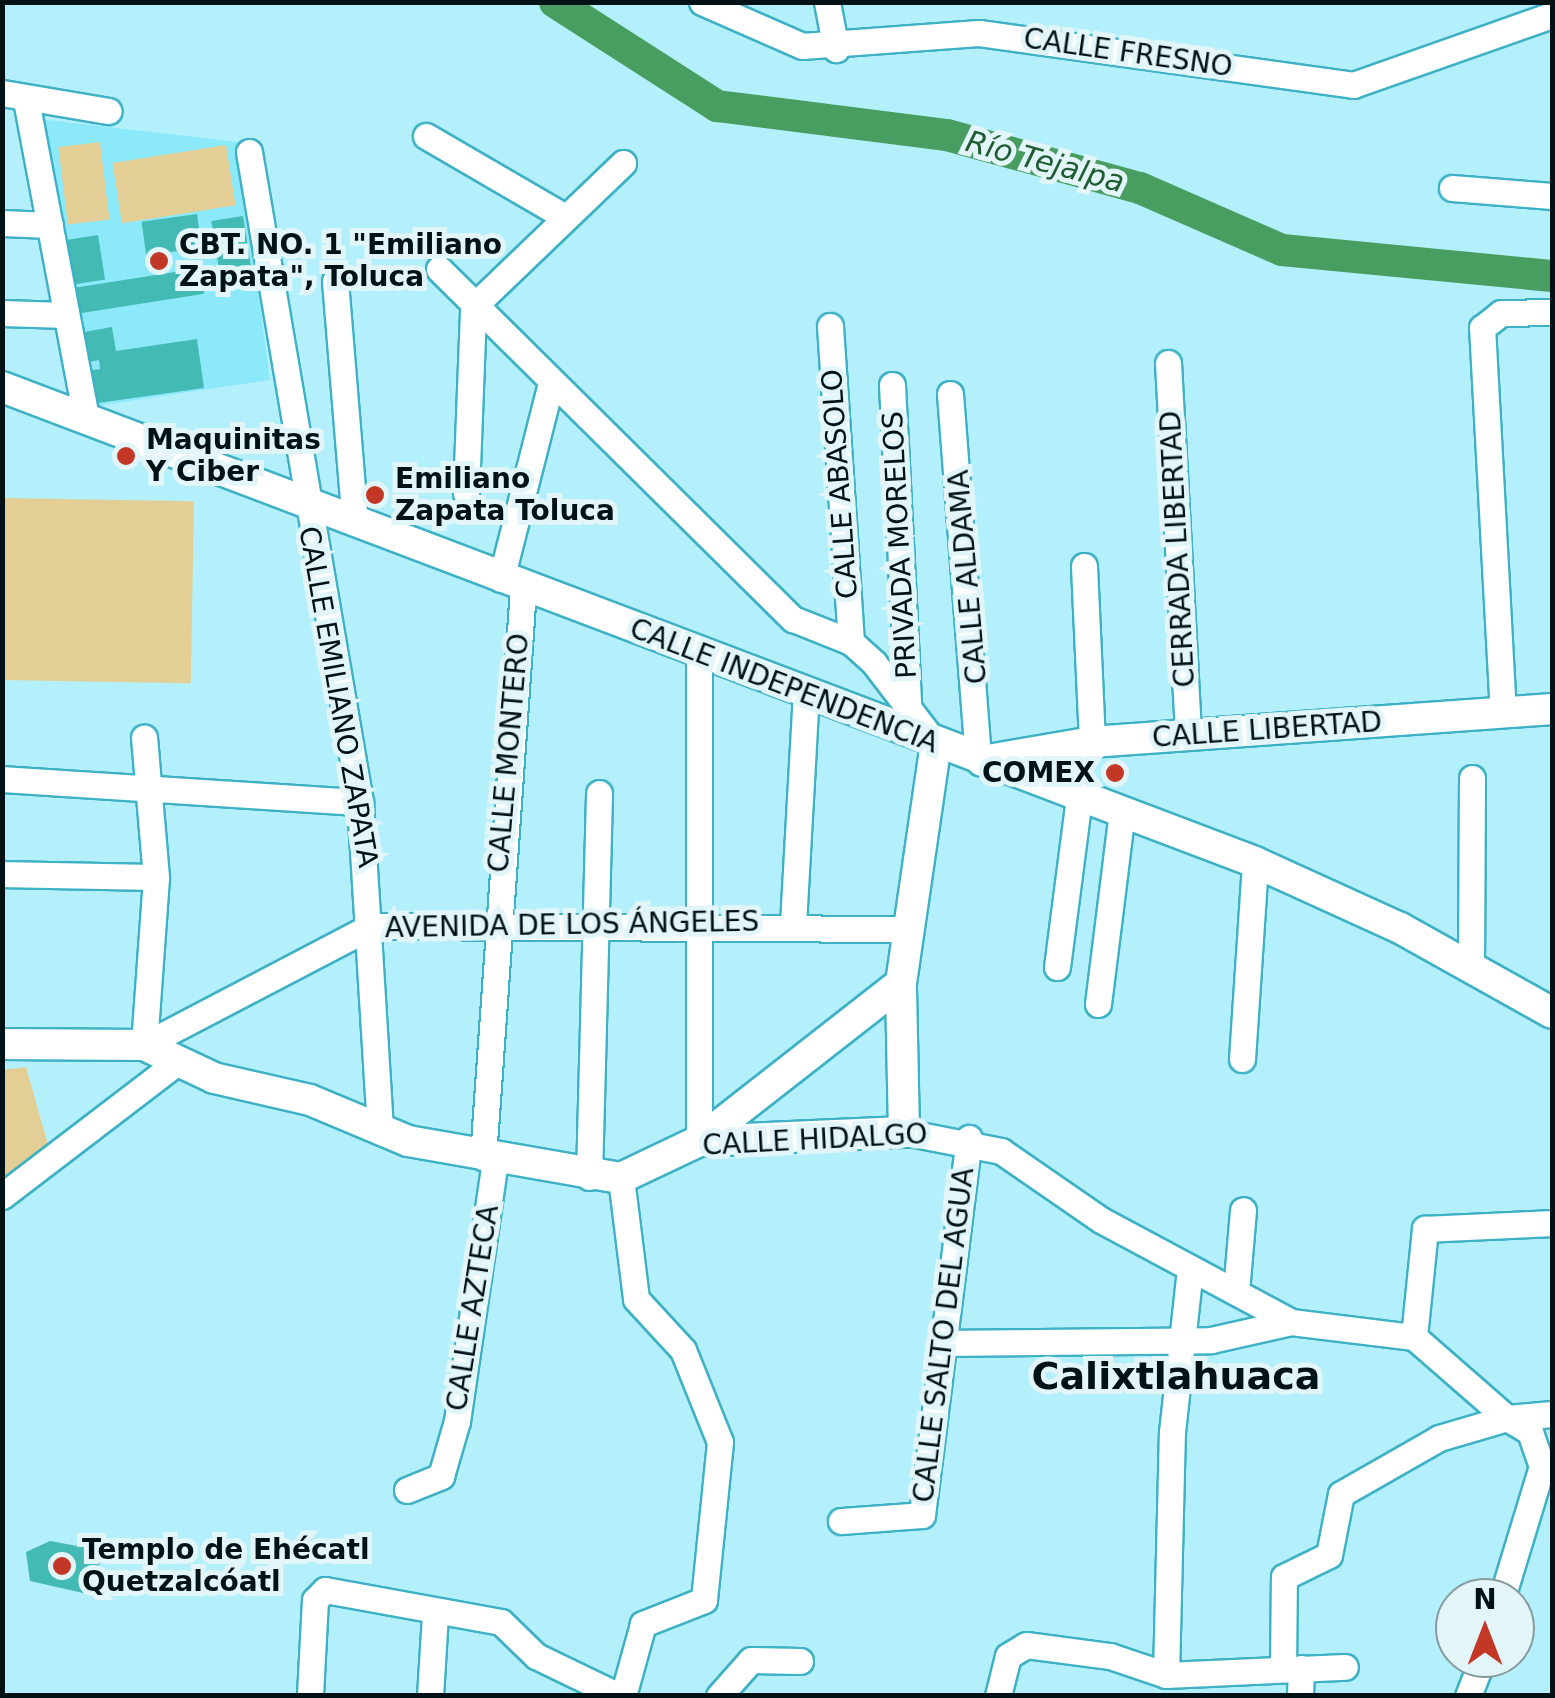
<!DOCTYPE html>
<html>
<head>
<meta charset="utf-8">
<style>
	body { margin:0 }
	#map { position:relative; width:1555px; height:1698px; overflow:hidden; background:#b3f0fb; font-family:"DejaVu Sans",sans-serif }
	div>[style] { position:absolute }
	[style*='--x'] { left:calc(var(--x)*1px); top:calc(var(--y)*1px); width:calc(var(--w)*1px); rotate:calc(var(--a)*1deg) }
	.built>* { inset:0; background:#8ce9fa }
	.green>* { inset:0; background:#e3ce95; transform-origin:0 0 }
	.river>* { height:32px; margin:-16px; padding:0 16px; transform-origin:16px; border-radius:16px; background:#489e60 }
	.building>* { inset:0; background:#43bab4; transform-origin:0 0 }
	.roads { filter:drop-shadow(2px 0 #3eb1c5) drop-shadow(-2px 0 #3eb1c5) drop-shadow(0 2px #3eb1c5) drop-shadow(0 -2px #3eb1c5) }
	.minor>* { height:25px; margin:-12.5px; padding:0 12.5px; transform-origin:12.5px; border-radius:12.5px; background:#fff }
	.major>* { height:30px; margin:-15px; padding:0 15px; transform-origin:15px; border-radius:15px; background:#fff }
	.dots>* { width:28px; height:28px; translate:-50% -50%; box-sizing:border-box; border:5px solid #e2f5f9; border-radius:50% }
	span { translate:-50% -50%; white-space:nowrap; text-align:center; line-height:1.15; -webkit-text-stroke:10px #e2f5f9; paint-order:stroke }
	.street-label { font-size:28px; color:#001216 }
	.poi-label { font-size:28px; color:#001216; font-weight:700 }
	.left { translate:0 -50%; text-align:left }
	.right { translate:-100% -50%; text-align:right }
	.water-label { font-size:30px; color:#1f5c32; font-style:italic }
	.district-label { font-size:38px; color:#001216; font-weight:700 }
	.frame { position:absolute; inset:0; border:5px solid #001216; pointer-events:none }
	.north { position:absolute; left:1435px; top:1578px; width:100px; height:100px; box-sizing:border-box; background:#e2f5f9; border:2px solid #889a9e; border-radius:50%; rotate:0deg; font-size:28px; font-weight:700; line-height:40px; text-align:center; color:#001216 }
	.north::after { content:''; display:block; margin:auto; width:35px; height:45px; background:#c33726; clip-path:polygon(50% 0,100% 100%,50% 72%,0 100%) }
</style>
</head>
<body>
<div id="map">
	<div class="built">
		<div style="clip-path:polygon(39px 119px,238px 142px,270px 380px,89px 407px)"></div>
	</div>
	<div class="green">
		<div style="left:100px;top:142px;width:78px;height:42px;rotate:83deg"></div>
		<div style="left:226px;top:145px;width:61px;height:115px;rotate:81deg"></div>
		<div style="left:3px;top:498px;width:191px;height:182px;rotate:1deg"></div>
		<div style="clip-path:polygon(26px 1067px,48px 1145px,3px 1185px,2px 1070px)"></div>
	</div>
	<div class="river">
		<div style="--x:555;--y:2;--w:193;--a:32.7"></div>
		<div style="--x:717;--y:106;--w:232;--a:7.2"></div>
		<div style="--x:947;--y:135;--w:200;--a:15.4"></div>
		<div style="--x:1140;--y:188;--w:155;--a:23.6"></div>
		<div style="--x:1282;--y:250;--w:271;--a:5.5"></div>
	</div>
	<div class="building">
		<div style="left:197px;top:214px;width:34px;height:56px;rotate:82deg"></div>
		<div style="left:243px;top:216px;width:65px;height:32px;rotate:81deg"></div>
		<div style="left:98px;top:235px;width:45px;height:32px;rotate:81deg"></div>
		<div style="left:200px;top:268px;width:26px;height:130px;rotate:81deg"></div>
		<div style="clip-path:polygon(112px 327px,116px 351px,197px 339px,204px 388px,91px 404px,86px 371px,100px 369px,99px 360px,84px 363px,79px 333px)"></div>
		<div style="clip-path:polygon(50px 1541px,99px 1550px,100px 1581px,83px 1581px,83px 1593px,30px 1581px,26px 1552px)"></div>
	</div>
	<div class="roads">
		<div class="minor">
			<div style="--x:702;--y:2;--w:109;--a:23.7"></div>
			<div style="--x:802;--y:46;--w:177;--a:-4.2"></div>
			<div style="--x:979;--y:33;--w:378;--a:7.9"></div>
			<div style="--x:1353;--y:85;--w:211;--a:-19.4"></div>
			<div style="--x:827;--y:2;--w:48;--a:79.2"></div>
			<div style="--x:2;--y:93;--w:108;--a:9.6"></div>
			<div style="--x:26;--y:100;--w:325;--a:79.3"></div>
			<div style="--x:426;--y:136;--w:161;--a:30.2"></div>
			<div style="--x:249;--y:152;--w:659;--a:80.31"></div>
			<div style="--x:360;--y:802;--w:330;--a:86.5"></div>
			<div style="--x:1452;--y:188;--w:100;--a:4.6"></div>
			<div style="--x:2;--y:223;--w:48;--a:2.4"></div>
			<div style="--x:439;--y:269;--w:498;--a:44.7"></div>
			<div style="--x:793;--y:619;--w:62;--a:21.6"></div>
			<div style="--x:851;--y:642;--w:31;--a:42"></div>
			<div style="--x:874;--y:663;--w:102;--a:52.6"></div>
			<div style="--x:335;--y:281;--w:243;--a:85.3"></div>
			<div style="--x:473;--y:307;--w:208;--a:-43.8"></div>
			<div style="--x:2;--y:313;--w:64;--a:1.8"></div>
			<div style="--x:830;--y:326;--w:317;--a:86.2"></div>
			<div style="--x:1168;--y:363;--w:373;--a:86.9"></div>
			<div style="--x:892;--y:385;--w:320;--a:87.1"></div>
			<div style="--x:950;--y:394;--w:367;--a:85.6"></div>
			<div style="--x:466;--y:493;--w:186;--a:-87.8"></div>
			<div style="--x:1084;--y:566;--w:176;--a:87.4"></div>
			<div style="--x:501;--y:579;--w:202;--a:-75.7"></div>
			<div style="--x:1503;--y:714;--w:387;--a:-93.1"></div>
			<div style="--x:1482;--y:328;--w:24;--a:-38"></div>
			<div style="--x:1501;--y:313;--w:51;--a:-1.1"></div>
			<div style="--x:2;--y:779;--w:359;--a:3.7"></div>
			<div style="--x:2;--y:874;--w:154;--a:1.1"></div>
			<div style="--x:793;--y:924;--w:230;--a:-86.8"></div>
			<div style="--x:1057;--y:967;--w:171;--a:-82.6"></div>
			<div style="--x:1471;--y:969;--w:191;--a:-89.7"></div>
			<div style="--x:1098;--y:1004;--w:193;--a:-82.9"></div>
			<div style="--x:144;--y:1045;--w:257;--a:-27.6"></div>
			<div style="--x:372;--y:926;--w:536;--a:0.32"></div>
			<div style="--x:144;--y:1045;--w:168;--a:-85.9"></div>
			<div style="--x:156;--y:877;--w:140;--a:-94.9"></div>
			<div style="--x:1242;--y:1059;--w:197;--a:-86.2"></div>
			<div style="--x:904;--y:1132;--w:99;--a:11.1"></div>
			<div style="--x:1001;--y:1151;--w:121;--a:34.6"></div>
			<div style="--x:1101;--y:1220;--w:216;--a:28.2"></div>
			<div style="--x:1291;--y:1322;--w:124;--a:7"></div>
			<div style="--x:1414;--y:1337;--w:123;--a:41.1"></div>
			<div style="--x:1507;--y:1418;--w:45;--a:-5.1"></div>
			<div style="--x:699;--y:1141;--w:489;--a:-90"></div>
			<div style="--x:483;--y:1157;--w:569;--a:-85.97"></div>
			<div style="--x:589;--y:1177;--w:384;--a:-88.5"></div>
			<div style="--x:621;--y:1178;--w:122;--a:82.9"></div>
			<div style="--x:636;--y:1299;--w:69;--a:47.3"></div>
			<div style="--x:683;--y:1350;--w:99;--a:68.1"></div>
			<div style="--x:720;--y:1442;--w:159;--a:95.8"></div>
			<div style="--x:704;--y:1600;--w:66;--a:158.5"></div>
			<div style="--x:643;--y:1624;--w:75;--a:105.5"></div>
			<div style="--x:2;--y:1196;--w:219;--a:-37.4"></div>
			<div style="--x:1236;--y:1292;--w:82;--a:-85.1"></div>
			<div style="--x:1414;--y:1337;--w:109;--a:-84.2"></div>
			<div style="--x:1425;--y:1229;--w:127;--a:-2.7"></div>
			<div style="--x:940;--y:1343;--w:271;--a:-0.6"></div>
			<div style="--x:1211;--y:1340;--w:82;--a:-12.7"></div>
			<div style="--x:407;--y:1490;--w:37;--a:-22"></div>
			<div style="--x:441;--y:1476;--w:57;--a:-73.8"></div>
			<div style="--x:457;--y:1421;--w:265;--a:-81.7"></div>
			<div style="--x:841;--y:1521;--w:81;--a:-4.2"></div>
			<div style="--x:922;--y:1515;--w:380;--a:-82.9"></div>
			<div style="--x:1283;--y:1668;--w:91;--a:-89.4"></div>
			<div style="--x:1284;--y:1577;--w:50;--a:-26.1"></div>
			<div style="--x:1329;--y:1555;--w:62;--a:-78.9"></div>
			<div style="--x:1341;--y:1494;--w:113;--a:-29.7"></div>
			<div style="--x:1439;--y:1438;--w:71;--a:-16.4"></div>
			<div style="--x:1507;--y:1418;--w:27;--a:31"></div>
			<div style="--x:1530;--y:1432;--w:36;--a:71"></div>
			<div style="--x:1542;--y:1466;--w:138;--a:106.9"></div>
			<div style="--x:1166;--y:1675;--w:243;--a:-88.6"></div>
			<div style="--x:1172;--y:1432;--w:165;--a:-83.7"></div>
			<div style="--x:310;--y:1695;--w:95;--a:-87"></div>
			<div style="--x:315;--y:1600;--w:14;--a:-45"></div>
			<div style="--x:325;--y:1590;--w:179;--a:10.3"></div>
			<div style="--x:501;--y:1622;--w:49;--a:44.2"></div>
			<div style="--x:536;--y:1656;--w:92;--a:25.7"></div>
			<div style="--x:430;--y:1696;--w:81;--a:-86.5"></div>
			<div style="--x:719;--y:1696;--w:48;--a:-48.4"></div>
			<div style="--x:751;--y:1660;--w:49;--a:1.2"></div>
			<div style="--x:998;--y:1696;--w:41;--a:-76"></div>
			<div style="--x:1008;--y:1656;--w:21;--a:-31"></div>
			<div style="--x:1026;--y:1645;--w:85;--a:7.5"></div>
			<div style="--x:1110;--y:1656;--w:59;--a:18.7"></div>
			<div style="--x:1166;--y:1675;--w:179;--a:-2.6"></div>
			<div style="--x:1300;--y:1696;--w:28;--a:-88"></div>
			<div style="--x:1468;--y:1696;--w:41;--a:-68.5"></div>
		</div>
		<div class="major">
			<div style="--x:2;--y:387;--w:1340;--a:20.76"></div>
			<div style="--x:1255;--y:862;--w:159;--a:24.5"></div>
			<div style="--x:1400;--y:928;--w:174;--a:29.2"></div>
			<div style="--x:982;--y:761;--w:112;--a:-9.8"></div>
			<div style="--x:1092;--y:742;--w:461;--a:-4.1"></div>
			<div style="--x:2;--y:1044;--w:142;--a:0.4"></div>
			<div style="--x:144;--y:1045;--w:77;--a:25.2"></div>
			<div style="--x:214;--y:1078;--w:98;--a:12.9"></div>
			<div style="--x:310;--y:1100;--w:106;--a:22.7"></div>
			<div style="--x:408;--y:1141;--w:216;--a:9.9"></div>
			<div style="--x:621;--y:1178;--w:86;--a:-25.4"></div>
			<div style="--x:699;--y:1141;--w:256;--a:-38"></div>
			<div style="--x:699;--y:1141;--w:205;--a:-2.5"></div>
			<div style="--x:904;--y:1132;--w:149;--a:-91.2"></div>
			<div style="--x:901;--y:983;--w:242;--a:-81.7"></div>
		</div>
	</div>
	<div class="dots">
		<div style="left:159px;top:261px;background:#c33726"></div>
		<div style="left:126px;top:456px;background:#c33726"></div>
		<div style="left:375px;top:495px;background:#c33726"></div>
		<div style="left:1115px;top:773px;background:#c33726"></div>
		<div style="left:62px;top:1566px;background:#c33726"></div>
	</div>
	<div class="street-label">
		<span style="left:1128px;top:53px;rotate:8deg">CALLE FRESNO</span>
		<span style="left:840px;top:484px;rotate:-94deg">CALLE ABASOLO</span>
		<span style="left:900px;top:545px;rotate:-93deg">PRIVADA MORELOS</span>
		<span style="left:1178px;top:549px;rotate:-93deg">CERRADA LIBERTAD</span>
		<span style="left:968px;top:577px;rotate:-95deg">CALLE ALDAMA</span>
		<span style="left:784px;top:686px;rotate:21deg">CALLE INDEPENDENCIA</span>
		<span style="left:338px;top:697px;rotate:80deg">CALLE EMILIANO ZAPATA</span>
		<span style="left:1267px;top:730px;rotate:-4deg">CALLE LIBERTAD</span>
		<span style="left:509px;top:753px;rotate:-85deg">CALLE MONTERO</span>
		<span style="left:572px;top:925px;rotate:-1deg">AVENIDA DE LOS ÁNGELES</span>
		<span style="left:815px;top:1140px;rotate:-3deg">CALLE HIDALGO</span>
		<span style="left:473px;top:1308px;rotate:-81deg">CALLE AZTECA</span>
		<span style="left:944px;top:1335px;rotate:-83deg">CALLE SALTO DEL AGUA</span>
	</div>
	<div class="poi-label">
		<span class="left" style="left:179px;top:261px">CBT. NO. 1 "Emiliano<br>Zapata", Toluca</span>
		<span class="left" style="left:146px;top:456px">Maquinitas<br>Y Ciber</span>
		<span class="left" style="left:395px;top:495px">Emiliano<br>Zapata Toluca</span>
		<span class="right" style="left:1095px;top:773px">COMEX</span>
		<span class="left" style="left:82px;top:1566px">Templo de Ehécatl<br>Quetzalcóatl</span>
	</div>
	<div class="water-label">
		<span style="left:1045px;top:162px;rotate:15deg">Río Tejalpa</span>
	</div>
	<div class="district-label">
		<span style="left:1176px;top:1377px">Calixtlahuaca</span>
	</div>
	<div class="frame"></div>
	<div class="north">N</div>
</div>
</body>
</html>
